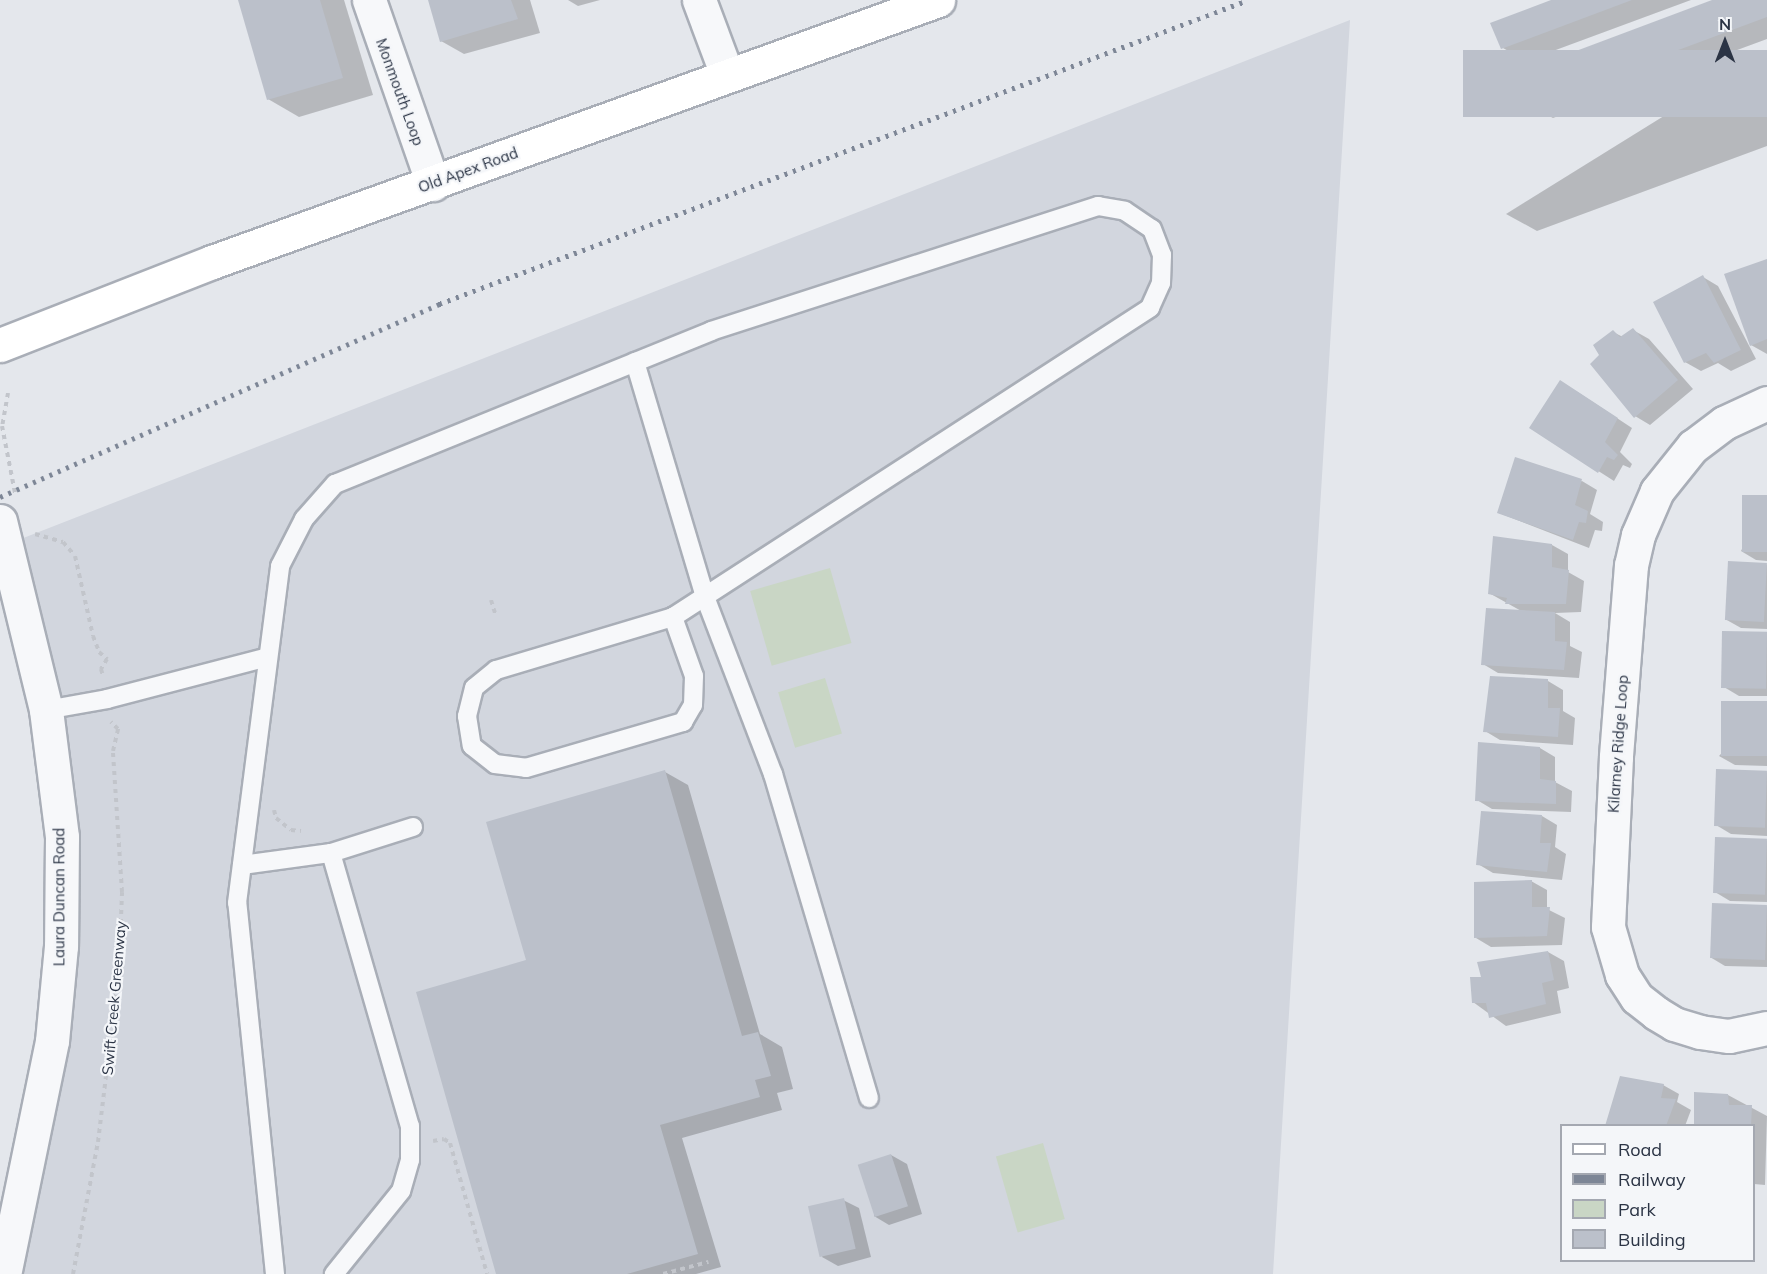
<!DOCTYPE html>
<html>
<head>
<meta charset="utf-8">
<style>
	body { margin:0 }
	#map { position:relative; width:1767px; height:1274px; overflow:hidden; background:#e4e7ec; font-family:Mulish,sans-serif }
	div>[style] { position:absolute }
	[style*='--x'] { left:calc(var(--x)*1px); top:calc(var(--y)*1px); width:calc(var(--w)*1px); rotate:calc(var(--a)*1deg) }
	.built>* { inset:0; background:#d2d6de }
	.green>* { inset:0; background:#c9d6c5; transform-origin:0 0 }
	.shadow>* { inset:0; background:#0003 }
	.building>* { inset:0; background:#bbc0ca; transform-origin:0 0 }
	.path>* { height:4px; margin-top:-2px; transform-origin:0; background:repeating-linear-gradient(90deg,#c2c5cb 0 4.5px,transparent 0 9px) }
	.roads { filter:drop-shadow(2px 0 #a9aeb7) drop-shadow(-2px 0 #a9aeb7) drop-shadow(0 2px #a9aeb7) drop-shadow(0 -2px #a9aeb7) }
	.service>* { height:18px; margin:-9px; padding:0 9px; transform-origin:9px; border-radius:9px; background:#f7f8fa }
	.minor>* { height:33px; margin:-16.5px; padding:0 16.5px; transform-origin:16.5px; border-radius:16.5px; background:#f7f8fa }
	.tertiary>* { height:33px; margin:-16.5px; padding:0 16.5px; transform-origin:16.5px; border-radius:16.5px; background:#f7f8fa }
	.secondary>* { height:33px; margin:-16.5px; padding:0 16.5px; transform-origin:16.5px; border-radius:16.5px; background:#fff }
	.rail>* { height:4.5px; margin-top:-2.25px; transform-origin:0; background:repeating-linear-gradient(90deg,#7d8696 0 3px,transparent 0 9px) }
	span { translate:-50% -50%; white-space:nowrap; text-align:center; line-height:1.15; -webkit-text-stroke:4.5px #f4f6f9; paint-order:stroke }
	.street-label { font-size:15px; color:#2b3445 }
	.legend { position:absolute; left:1560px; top:1124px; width:195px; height:138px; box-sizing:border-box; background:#f4f6f9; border:2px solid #a4a8b1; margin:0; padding:8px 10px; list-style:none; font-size:18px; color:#2b3445 }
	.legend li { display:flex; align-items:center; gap:12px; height:30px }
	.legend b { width:30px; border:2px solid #a4a8b1 }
	.north { position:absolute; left:1695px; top:12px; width:60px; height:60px; -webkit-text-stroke:4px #f4f6f9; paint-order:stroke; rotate:0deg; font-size:16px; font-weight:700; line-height:24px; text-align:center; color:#2b3445 }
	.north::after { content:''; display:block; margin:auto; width:21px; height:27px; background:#2b3445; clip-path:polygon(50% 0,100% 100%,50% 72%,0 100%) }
</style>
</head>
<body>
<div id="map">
	<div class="built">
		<div style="clip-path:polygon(1350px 20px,1273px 1274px,4px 1274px,61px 946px,8px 544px)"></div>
	</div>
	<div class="green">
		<div style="left:830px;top:568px;width:78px;height:83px;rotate:74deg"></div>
		<div style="left:825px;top:678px;width:58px;height:49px;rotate:73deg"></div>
		<div style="left:1043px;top:1143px;width:79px;height:49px;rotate:74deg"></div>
	</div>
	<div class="shadow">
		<div style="clip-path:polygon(240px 0,344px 0,373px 95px,299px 117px,268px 99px)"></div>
		<div style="clip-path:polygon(429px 0,530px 0,540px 33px,464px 54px,441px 41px)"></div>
		<div style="clip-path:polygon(568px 0,600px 0,578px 6px)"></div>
		<div style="clip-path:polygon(1556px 0,1691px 0,1526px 61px,1503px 48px)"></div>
		<div style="clip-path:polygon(1716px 0,1767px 0,1767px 39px,1553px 118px,1529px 105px)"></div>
		<div style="clip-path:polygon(1767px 52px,1767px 146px,1537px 231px,1506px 214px)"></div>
		<div style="clip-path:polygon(1767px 261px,1767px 354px,1751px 345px)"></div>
		<div style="clip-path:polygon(1703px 277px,1718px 286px,1756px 359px,1731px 371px,1718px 363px,1701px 371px,1685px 362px)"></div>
		<div style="clip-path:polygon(1633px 330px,1649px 339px,1693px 389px,1650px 425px,1635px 416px,1613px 332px,1623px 337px)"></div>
		<div style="clip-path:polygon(1576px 391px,1632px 428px,1620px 452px,1632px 464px,1630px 468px,1623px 465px,1614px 481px,1531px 428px)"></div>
		<div style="clip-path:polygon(1582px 481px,1597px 490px,1590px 514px,1603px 522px,1602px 531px,1595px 530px,1589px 548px,1499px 513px)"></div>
		<div style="clip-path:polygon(1767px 497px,1767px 561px,1756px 560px,1741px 551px)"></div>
		<div style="clip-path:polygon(1552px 545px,1568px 554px,1568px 572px,1584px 581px,1581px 612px,1555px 613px,1570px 622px,1570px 646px,1582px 652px,1579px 678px,1498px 673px,1483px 664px,1523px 612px,1489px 593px)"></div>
		<div style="clip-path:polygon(1767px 564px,1767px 629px,1741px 628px,1725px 619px)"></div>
		<div style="clip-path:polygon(1767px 633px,1767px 696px,1739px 696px,1724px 687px)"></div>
		<div style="clip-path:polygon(1548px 681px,1563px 690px,1563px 711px,1575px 718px,1573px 745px,1500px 740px,1485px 731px)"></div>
		<div style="clip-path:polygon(1767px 703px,1767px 766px,1735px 765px,1719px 756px)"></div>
		<div style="clip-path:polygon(1540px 748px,1555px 757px,1555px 782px,1572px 791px,1571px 812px,1492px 809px,1477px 800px)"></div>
		<div style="clip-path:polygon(665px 772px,688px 785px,760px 1034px,782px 1047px,793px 1089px,777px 1093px,782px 1110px,682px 1138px,721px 1267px,696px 1274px,498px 1274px,528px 961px)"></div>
		<div style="clip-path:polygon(1767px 772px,1767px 836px,1731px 834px,1716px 825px)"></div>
		<div style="clip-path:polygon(1542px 816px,1557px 825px,1555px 847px,1566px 854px,1562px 880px,1493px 873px,1478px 864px)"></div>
		<div style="clip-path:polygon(1767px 840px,1767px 902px,1730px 901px,1715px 892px)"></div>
		<div style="clip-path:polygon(1531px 881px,1547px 890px,1547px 909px,1565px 918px,1562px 945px,1491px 947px,1476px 938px)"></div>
		<div style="clip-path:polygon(1767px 906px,1767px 967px,1725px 966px,1710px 957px)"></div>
		<div style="clip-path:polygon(1548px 952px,1564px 961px,1569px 988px,1557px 991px,1561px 1013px,1506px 1026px,1473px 1002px,1483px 978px)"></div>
		<div style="clip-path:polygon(1663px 1085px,1679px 1094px,1677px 1102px,1691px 1110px,1685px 1126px,1607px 1126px)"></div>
		<div style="clip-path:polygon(1728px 1095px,1767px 1116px,1765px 1185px,1754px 1184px,1754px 1126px,1695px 1126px)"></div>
		<div style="clip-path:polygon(891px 1155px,907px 1164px,922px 1214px,889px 1225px,874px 1216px)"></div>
		<div style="clip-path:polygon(843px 1200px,859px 1208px,871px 1257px,838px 1266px,822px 1257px)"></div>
	</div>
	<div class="building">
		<div style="clip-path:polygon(238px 0,320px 0,343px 78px,267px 100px)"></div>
		<div style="clip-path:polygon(428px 0,511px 0,518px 19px,440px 42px)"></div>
		<div style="clip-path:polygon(1551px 0,1632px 0,1501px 49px,1490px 23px)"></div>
		<div style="clip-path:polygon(1712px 0,1767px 0,1767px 17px,1528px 106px,1515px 74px)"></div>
		<div style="left:1767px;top:50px;width:67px;height:304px;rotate:90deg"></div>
		<div style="clip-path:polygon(1767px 259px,1767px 339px,1750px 346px,1724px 274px)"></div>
		<div style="clip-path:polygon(1703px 275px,1741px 350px,1714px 363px,1706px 353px,1684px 363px,1653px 302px)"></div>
		<div style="clip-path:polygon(1633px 328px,1678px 380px,1634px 418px,1590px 364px,1599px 355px,1593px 345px,1613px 330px,1620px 337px)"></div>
		<div style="clip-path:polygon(1560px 380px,1618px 418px,1605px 442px,1618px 455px,1614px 460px,1607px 457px,1598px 473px,1529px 428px)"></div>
		<div style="clip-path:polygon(1515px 457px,1582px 479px,1575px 505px,1588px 511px,1586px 523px,1579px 522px,1573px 540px,1497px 513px)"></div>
		<div style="left:1742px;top:495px;width:25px;height:57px"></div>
		<div style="clip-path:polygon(1493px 536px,1552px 544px,1552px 567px,1569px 570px,1566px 604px,1505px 604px,1507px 598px,1488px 594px)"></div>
		<div style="left:1728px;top:561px;width:39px;height:59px;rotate:3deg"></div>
		<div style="clip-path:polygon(1486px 608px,1555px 612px,1555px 641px,1567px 642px,1564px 670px,1481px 665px)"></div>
		<div style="left:1722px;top:631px;width:45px;height:57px;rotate:1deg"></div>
		<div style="clip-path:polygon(1490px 676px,1548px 679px,1548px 708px,1560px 708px,1558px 737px,1483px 732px)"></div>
		<div style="left:1721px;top:701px;width:46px;height:55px"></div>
		<div style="clip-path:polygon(1478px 742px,1540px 747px,1540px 779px,1556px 781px,1556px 804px,1475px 801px)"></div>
		<div style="left:1716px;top:769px;width:51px;height:57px;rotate:2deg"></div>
		<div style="clip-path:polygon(665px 770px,742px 1036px,758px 1032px,771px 1076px,755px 1080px,760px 1097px,660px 1125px,698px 1254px,627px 1274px,496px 1274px,416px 992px,526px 960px,486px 822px)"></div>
		<div style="clip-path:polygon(1481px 811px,1542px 815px,1540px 843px,1551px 843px,1547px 872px,1476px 865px)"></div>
		<div style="left:1715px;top:837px;width:52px;height:56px;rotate:2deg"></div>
		<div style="clip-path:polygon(1532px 880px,1532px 907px,1550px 907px,1547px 936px,1474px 938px,1474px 882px)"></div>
		<div style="left:1712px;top:903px;width:55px;height:55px;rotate:2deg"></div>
		<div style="clip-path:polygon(1548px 951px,1554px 980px,1542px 983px,1546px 1004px,1489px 1018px,1486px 1003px,1472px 1003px,1470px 977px,1481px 977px,1477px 962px)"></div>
		<div style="clip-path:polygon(1620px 1076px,1664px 1084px,1661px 1098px,1676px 1099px,1666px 1126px,1605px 1126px)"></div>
		<div style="clip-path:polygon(1694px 1092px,1728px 1094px,1729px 1105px,1752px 1105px,1751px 1126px,1694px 1126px)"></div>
		<div style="left:891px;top:1154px;width:55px;height:35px;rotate:72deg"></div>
		<div style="left:844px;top:1198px;width:52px;height:37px;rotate:77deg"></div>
	</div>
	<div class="path">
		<div style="--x:8;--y:393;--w:34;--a:100"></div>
		<div style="--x:2;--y:426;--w:68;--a:79"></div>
		<div style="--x:35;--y:534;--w:29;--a:16"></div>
		<div style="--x:63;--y:542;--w:18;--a:49"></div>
		<div style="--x:75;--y:556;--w:82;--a:77.3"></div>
		<div style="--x:93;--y:636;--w:17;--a:69"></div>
		<div style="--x:99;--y:652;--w:11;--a:41"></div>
		<div style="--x:107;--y:659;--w:12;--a:121"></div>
		<div style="--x:101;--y:669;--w:7;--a:74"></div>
		<div style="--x:491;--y:600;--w:17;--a:73"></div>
		<div style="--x:274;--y:810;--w:8;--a:76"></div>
		<div style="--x:276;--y:818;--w:19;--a:39"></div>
		<div style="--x:291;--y:830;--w:10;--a:6"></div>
		<div style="--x:433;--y:1141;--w:11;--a:-10"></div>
		<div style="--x:444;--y:1139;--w:7;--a:34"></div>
		<div style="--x:450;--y:1143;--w:136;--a:74.2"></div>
		<div style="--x:73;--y:1274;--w:134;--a:-79.3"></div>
		<div style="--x:98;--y:1142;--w:175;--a:-83.1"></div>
		<div style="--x:119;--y:968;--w:76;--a:-87.7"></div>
		<div style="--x:122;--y:892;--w:141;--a:-93.7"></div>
		<div style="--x:113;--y:751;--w:23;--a:-77"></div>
		<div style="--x:118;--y:729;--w:10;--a:-135"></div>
		<div style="--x:663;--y:1274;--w:47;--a:-14.9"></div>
	</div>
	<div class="roads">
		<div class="service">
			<div style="--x:635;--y:362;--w:245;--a:73.4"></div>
			<div style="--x:705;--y:597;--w:190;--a:69"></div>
			<div style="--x:773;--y:774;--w:338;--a:73.5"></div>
			<div style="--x:46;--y:710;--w:62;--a:-10.2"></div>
			<div style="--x:107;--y:699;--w:166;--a:-14.6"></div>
			<div style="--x:331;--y:853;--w:284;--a:73.9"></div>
			<div style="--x:410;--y:1126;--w:34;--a:90"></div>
			<div style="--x:410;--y:1160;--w:32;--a:106"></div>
			<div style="--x:401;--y:1191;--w:107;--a:128.9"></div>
			<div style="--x:242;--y:865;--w:90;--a:-7.7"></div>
			<div style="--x:331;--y:853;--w:86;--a:-17.6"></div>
			<div style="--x:275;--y:1274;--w:373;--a:-95.8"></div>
			<div style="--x:237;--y:903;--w:340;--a:-82.7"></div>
			<div style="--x:280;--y:566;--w:53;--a:-62.9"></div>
			<div style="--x:304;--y:519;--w:47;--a:-48.5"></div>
			<div style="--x:335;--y:484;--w:406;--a:-22.1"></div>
			<div style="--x:711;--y:331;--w:407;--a:-17.9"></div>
			<div style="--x:1098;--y:206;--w:27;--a:10"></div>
			<div style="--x:1125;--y:211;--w:32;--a:34"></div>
			<div style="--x:1152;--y:229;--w:28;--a:69"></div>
			<div style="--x:1162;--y:255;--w:28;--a:92"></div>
			<div style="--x:1161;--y:283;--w:27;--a:114"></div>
			<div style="--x:1150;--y:308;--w:568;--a:147.06"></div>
			<div style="--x:673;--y:617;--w:185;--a:163.3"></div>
			<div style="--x:496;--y:670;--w:28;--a:141"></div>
			<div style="--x:474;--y:688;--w:29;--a:104"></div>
			<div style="--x:467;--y:716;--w:30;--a:81"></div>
			<div style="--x:472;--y:746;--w:29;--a:38"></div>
			<div style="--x:495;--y:764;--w:31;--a:7"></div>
			<div style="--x:526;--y:768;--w:164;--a:-16.3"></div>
			<div style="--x:683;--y:722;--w:20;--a:-60"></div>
			<div style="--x:693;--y:705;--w:29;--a:-88"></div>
			<div style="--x:694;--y:676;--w:63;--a:-109.6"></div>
		</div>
		<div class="minor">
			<div style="--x:369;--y:0;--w:195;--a:70.8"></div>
			<div style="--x:699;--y:0;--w:80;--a:69.5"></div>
			<div style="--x:1767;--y:403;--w:47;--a:155.1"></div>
			<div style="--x:1724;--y:423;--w:39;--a:143"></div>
			<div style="--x:1693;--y:446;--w:58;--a:128.7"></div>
			<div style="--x:1657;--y:491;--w:48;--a:113.4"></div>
			<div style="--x:1638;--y:535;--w:31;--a:103"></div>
			<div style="--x:1631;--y:565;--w:193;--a:94.5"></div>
			<div style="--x:1616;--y:757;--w:170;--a:92.7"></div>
			<div style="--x:1608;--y:927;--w:50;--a:73.7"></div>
			<div style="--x:1622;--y:975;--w:27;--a:57"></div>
			<div style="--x:1637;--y:998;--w:24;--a:38"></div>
			<div style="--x:1656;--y:1013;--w:21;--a:31"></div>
			<div style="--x:1674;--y:1024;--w:27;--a:17"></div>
			<div style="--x:1700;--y:1032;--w:29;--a:8"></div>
			<div style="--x:1729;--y:1036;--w:39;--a:-12"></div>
		</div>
		<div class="tertiary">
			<div style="--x:0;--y:521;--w:195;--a:76.3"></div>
			<div style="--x:46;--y:710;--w:128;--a:82.8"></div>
			<div style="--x:62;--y:837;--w:109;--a:90.5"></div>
			<div style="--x:61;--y:946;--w:95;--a:95.4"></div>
			<div style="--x:52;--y:1041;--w:238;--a:101.6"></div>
		</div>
		<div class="secondary">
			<div style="--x:0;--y:345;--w:228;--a:-21.4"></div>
			<div style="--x:212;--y:262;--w:772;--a:-19.84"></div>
		</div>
	</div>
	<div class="rail">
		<div style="--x:0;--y:497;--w:480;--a:-23.7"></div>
		<div style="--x:439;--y:304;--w:864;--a:-20.59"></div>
	</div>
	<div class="street-label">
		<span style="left:400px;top:92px;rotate:70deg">Monmouth Loop</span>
		<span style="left:468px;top:170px;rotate:-20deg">Old Apex Road</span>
		<span style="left:1618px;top:744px;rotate:-86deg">Kilarney Ridge Loop</span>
		<span style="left:59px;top:897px;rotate:-90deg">Laura Duncan Road</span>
		<span style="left:114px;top:998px;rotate:-85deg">Swift Creek Greenway</span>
	</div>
	<ul class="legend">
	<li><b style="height:8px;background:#fff"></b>Road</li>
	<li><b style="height:8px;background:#7d8696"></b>Railway</li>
	<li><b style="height:16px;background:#c9d6c5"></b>Park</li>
	<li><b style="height:16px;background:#bbc0ca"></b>Building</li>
	</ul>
	<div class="north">N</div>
</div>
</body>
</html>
